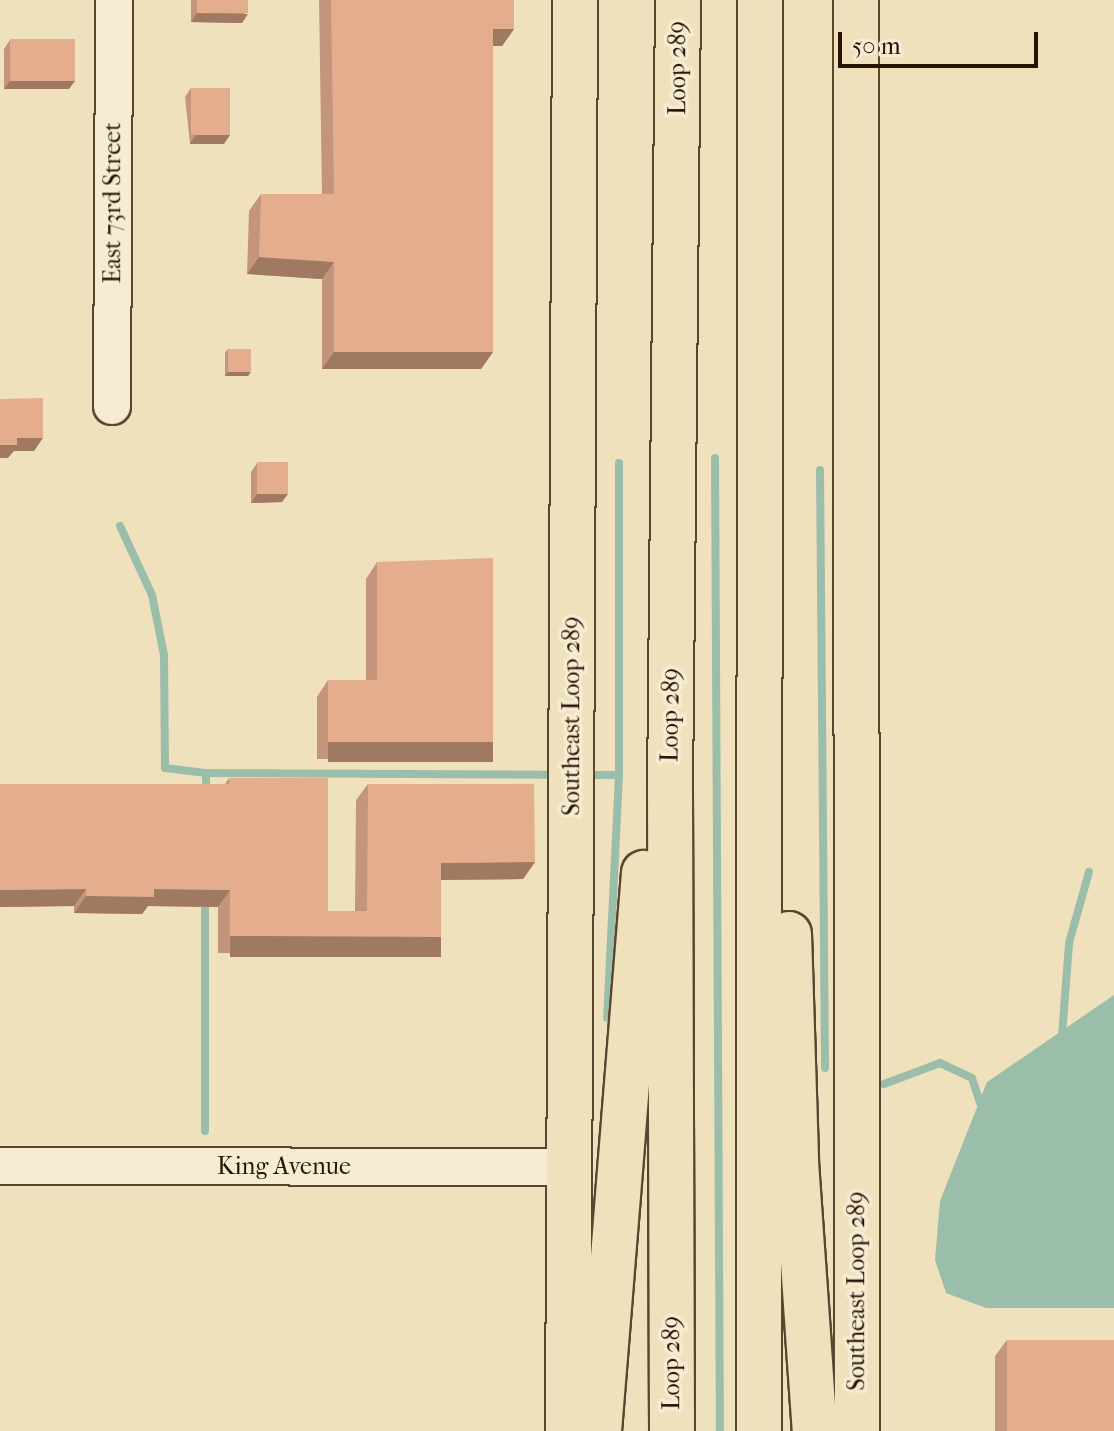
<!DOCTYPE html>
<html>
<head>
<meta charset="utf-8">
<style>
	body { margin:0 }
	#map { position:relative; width:1114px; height:1431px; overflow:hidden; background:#efe1bc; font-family:"IM FELL French Canon",serif }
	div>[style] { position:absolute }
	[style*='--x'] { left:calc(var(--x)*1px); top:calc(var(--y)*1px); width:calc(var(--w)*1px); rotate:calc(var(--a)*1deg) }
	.water>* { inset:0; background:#9bbeab }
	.stream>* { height:8px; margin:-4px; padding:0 4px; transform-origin:4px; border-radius:4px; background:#9bbeab }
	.roads { filter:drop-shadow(2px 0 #5a4630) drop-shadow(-2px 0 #5a4630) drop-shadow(0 2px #5a4630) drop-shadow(0 -2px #5a4630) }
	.minor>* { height:36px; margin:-18px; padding:0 18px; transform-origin:18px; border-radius:18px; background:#f5ecd3 }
	.major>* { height:44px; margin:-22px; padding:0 22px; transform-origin:22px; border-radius:22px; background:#efe1bc }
	.highway>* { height:44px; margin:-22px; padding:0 22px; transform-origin:22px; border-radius:22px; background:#efe1bc }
	.wall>* { inset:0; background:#c4957a }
	.shaded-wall>* { inset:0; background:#a07963; transform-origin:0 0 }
	.building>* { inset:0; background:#e4ad8e; transform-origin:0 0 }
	span { translate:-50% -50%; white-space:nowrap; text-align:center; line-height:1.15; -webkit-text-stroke:7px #f5ecd3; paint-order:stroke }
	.street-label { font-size:24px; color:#281202 }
	.scale { position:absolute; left:838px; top:32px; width:200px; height:36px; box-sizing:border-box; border:4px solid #281202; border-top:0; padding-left:10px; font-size:24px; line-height:28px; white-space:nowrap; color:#281202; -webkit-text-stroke:6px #f5ecd3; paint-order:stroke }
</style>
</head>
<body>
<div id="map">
	<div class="water">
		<div style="clip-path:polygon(1114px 995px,1114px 1308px,986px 1308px,946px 1293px,935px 1260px,940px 1201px,987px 1082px)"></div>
	</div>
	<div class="stream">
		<div style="--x:715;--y:458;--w:973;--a:89.71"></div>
		<div style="--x:820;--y:470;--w:598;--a:89.52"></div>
		<div style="--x:120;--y:526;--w:76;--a:65.1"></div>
		<div style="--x:152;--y:595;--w:61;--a:78.7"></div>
		<div style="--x:164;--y:655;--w:113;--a:89.5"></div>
		<div style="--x:165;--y:768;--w:41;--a:7"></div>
		<div style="--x:584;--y:775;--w:35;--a:0"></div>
		<div style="--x:619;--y:775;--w:243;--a:92.8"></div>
		<div style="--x:619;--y:775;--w:312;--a:-90"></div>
		<div style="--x:206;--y:795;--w:22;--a:-90"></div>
		<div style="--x:206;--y:773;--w:353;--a:0.3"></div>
		<div style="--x:1062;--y:1035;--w:92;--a:-85.6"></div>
		<div style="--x:1069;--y:943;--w:74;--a:-74.3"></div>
		<div style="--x:884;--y:1084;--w:60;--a:-20.6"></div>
		<div style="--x:940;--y:1063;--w:35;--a:25"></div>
		<div style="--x:972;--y:1078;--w:26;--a:72"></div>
		<div style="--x:205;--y:1131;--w:235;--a:-90"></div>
	</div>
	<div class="roads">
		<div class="minor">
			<div style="--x:112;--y:406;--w:406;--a:-89.7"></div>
			<div style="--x:0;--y:1166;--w:569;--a:0.1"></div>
		</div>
		<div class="major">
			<div style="--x:856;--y:0;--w:1431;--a:89.96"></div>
			<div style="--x:568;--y:1431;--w:1431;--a:-89.72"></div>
		</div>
		<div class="highway">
			<div style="--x:789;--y:934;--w:228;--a:88.2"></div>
			<div style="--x:796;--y:1162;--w:270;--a:86"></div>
			<div style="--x:599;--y:1431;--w:560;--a:-85.39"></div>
			<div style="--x:672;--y:1431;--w:641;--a:-90.18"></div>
			<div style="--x:670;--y:790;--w:790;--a:-89.42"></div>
			<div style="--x:759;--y:1431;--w:1431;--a:-89.96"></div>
		</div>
	</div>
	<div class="wall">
		<div style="clip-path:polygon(191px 0,248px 0,242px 23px,191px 22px)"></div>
		<div style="clip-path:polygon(319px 0,514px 0,514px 29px,502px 46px,493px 46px,493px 352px,481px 369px,322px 369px,322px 279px,247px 274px,249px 211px,261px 194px,322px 194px)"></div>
		<div style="clip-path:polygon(10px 40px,69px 89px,4px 89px,4px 49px)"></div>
		<div style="clip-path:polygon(191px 88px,224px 144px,190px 144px,185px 97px)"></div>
		<div style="clip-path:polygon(228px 349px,248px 376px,225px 376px,225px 353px)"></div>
		<div style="clip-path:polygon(257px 463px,282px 502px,251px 503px,251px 472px)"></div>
		<div style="clip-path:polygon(377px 562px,493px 742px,482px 759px,317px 759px,317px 697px,328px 680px,366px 680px,366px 579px)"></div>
		<div style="clip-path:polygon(229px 778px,328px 911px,355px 911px,356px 800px,368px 784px,535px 862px,523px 879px,441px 880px,429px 954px,218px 953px,218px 907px,148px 906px,142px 914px,74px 913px,74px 906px,0 907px,0 784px,225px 784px)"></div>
		<div style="clip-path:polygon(1007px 1340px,1114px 1431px,995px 1431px,995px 1356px)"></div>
	</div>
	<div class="shaded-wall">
		<div style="clip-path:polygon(197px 13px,248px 14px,242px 23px,191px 22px)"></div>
		<div style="clip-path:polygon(493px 29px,514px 29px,502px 46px,481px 46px)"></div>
		<div style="clip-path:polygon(10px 81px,75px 81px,69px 89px,4px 89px)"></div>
		<div style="clip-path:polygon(196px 135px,230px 135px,224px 144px,190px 144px)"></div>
		<div style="clip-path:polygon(259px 257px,334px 262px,322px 279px,247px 274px)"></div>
		<div style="clip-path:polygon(334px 352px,493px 352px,481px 369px,322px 369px)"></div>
		<div style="clip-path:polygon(228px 372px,251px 372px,248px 376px,225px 376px)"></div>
		<div style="clip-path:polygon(17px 438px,43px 438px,34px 451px,14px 451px,8px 458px,0 458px,0 445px)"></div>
		<div style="clip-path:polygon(257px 494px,288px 494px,282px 502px,251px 503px)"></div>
		<div style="left:328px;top:742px;width:165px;height:20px"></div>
		<div style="clip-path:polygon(535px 862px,523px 879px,429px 880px,441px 863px)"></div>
		<div style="clip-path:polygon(86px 889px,74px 906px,0 907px,0 890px)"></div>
		<div style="clip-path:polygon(154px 889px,230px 890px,218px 907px,148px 906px,142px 914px,74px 913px,86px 896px)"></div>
		<div style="left:230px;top:936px;width:211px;height:21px"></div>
	</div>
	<div class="building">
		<div style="left:197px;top:0;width:51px;height:13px"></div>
		<div style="clip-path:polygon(331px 0,514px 0,514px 29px,493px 29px,493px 352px,334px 352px,334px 262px,259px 257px,261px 194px,334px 194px)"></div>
		<div style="left:75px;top:39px;width:42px;height:65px;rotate:90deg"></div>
		<div style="left:191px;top:88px;width:39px;height:47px"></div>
		<div style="left:228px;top:349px;width:23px;height:23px"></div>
		<div style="clip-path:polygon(43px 398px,43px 438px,17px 438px,17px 445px,0 445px,0 399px)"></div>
		<div style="left:288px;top:462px;width:32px;height:31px;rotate:90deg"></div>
		<div style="clip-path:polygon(493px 558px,493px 742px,328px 742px,328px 680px,377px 680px,377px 562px)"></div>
		<div style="clip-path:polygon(229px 778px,328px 778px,328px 911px,367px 911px,368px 784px,534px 784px,535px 862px,441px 863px,441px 937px,230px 936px,230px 890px,154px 889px,154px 897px,86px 896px,86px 889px,0 890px,0 784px,229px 784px)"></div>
		<div style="left:1007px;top:1340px;width:107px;height:91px"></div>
	</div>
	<div class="street-label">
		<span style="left:678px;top:68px;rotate:-90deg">Loop 289</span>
		<span style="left:113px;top:203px;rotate:-90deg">East 73rd Street</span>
		<span style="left:671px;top:715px;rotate:-89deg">Loop 289</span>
		<span style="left:572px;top:716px;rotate:-90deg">Southeast Loop 289</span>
		<span style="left:284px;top:1167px">King Avenue</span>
		<span style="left:857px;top:1291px;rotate:-90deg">Southeast Loop 289</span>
		<span style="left:672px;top:1363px;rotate:-90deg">Loop 289</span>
	</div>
	<div class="scale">50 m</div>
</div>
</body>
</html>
